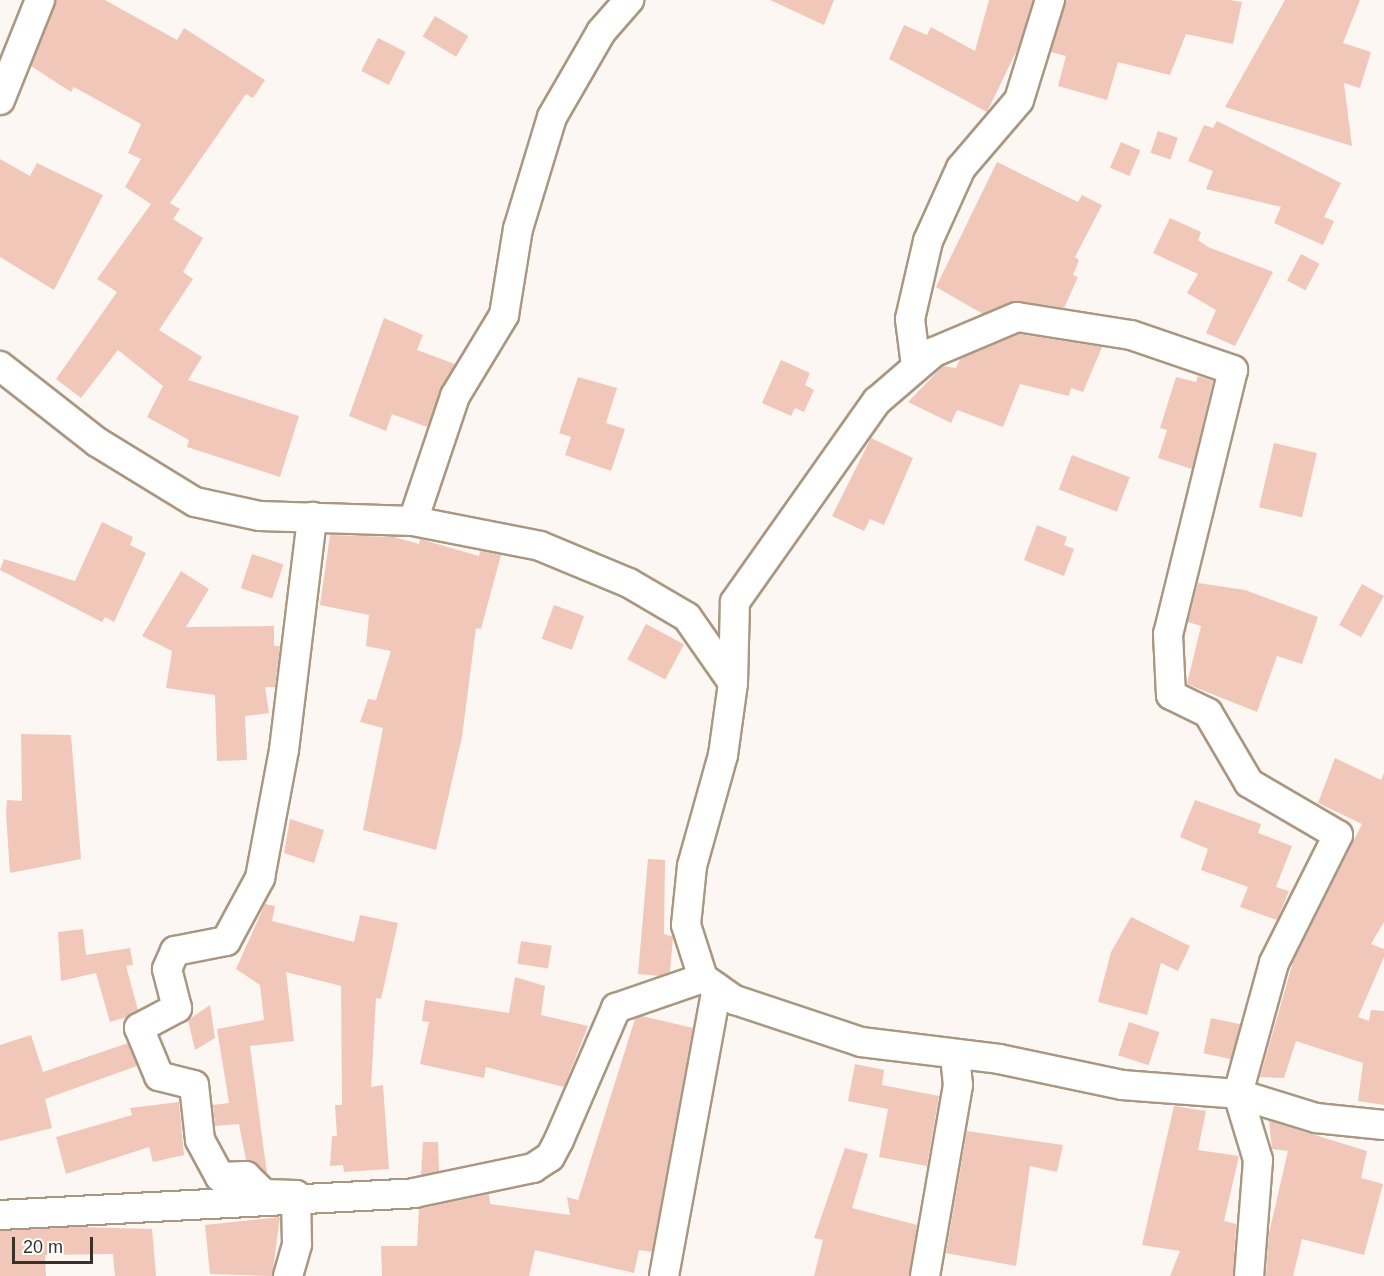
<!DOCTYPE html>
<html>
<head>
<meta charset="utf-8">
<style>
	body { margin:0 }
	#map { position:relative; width:1384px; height:1276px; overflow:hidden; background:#fcf7f3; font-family:Arial,sans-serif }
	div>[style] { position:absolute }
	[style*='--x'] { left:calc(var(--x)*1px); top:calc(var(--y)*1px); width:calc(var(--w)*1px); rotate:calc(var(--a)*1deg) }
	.building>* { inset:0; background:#f1c7b9; transform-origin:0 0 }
	.roads { filter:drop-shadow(2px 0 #aa9782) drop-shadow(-2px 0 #aa9782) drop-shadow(0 2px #aa9782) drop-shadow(0 -2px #aa9782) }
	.minor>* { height:28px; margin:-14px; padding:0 14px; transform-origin:14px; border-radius:14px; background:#fff }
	span { translate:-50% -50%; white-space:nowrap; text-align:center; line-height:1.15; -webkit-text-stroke:5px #fff; paint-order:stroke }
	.scale { position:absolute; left:12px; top:1237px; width:81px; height:27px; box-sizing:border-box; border:3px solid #393128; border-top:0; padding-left:8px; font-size:18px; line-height:21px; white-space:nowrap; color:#393128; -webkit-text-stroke:4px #fff; paint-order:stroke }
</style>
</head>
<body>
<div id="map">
	<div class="building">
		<div style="clip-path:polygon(56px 0,105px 0,177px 40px,184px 28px,265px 80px,253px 98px,246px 94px,170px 203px,180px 209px,173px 219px,203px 238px,183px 272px,193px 279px,159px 330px,202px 357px,188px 380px,299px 416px,280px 477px,187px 447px,189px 440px,147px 417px,163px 386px,118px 350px,81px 398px,56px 379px,117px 292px,97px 279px,151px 204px,125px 187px,141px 159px,128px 153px,141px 124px,74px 87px,71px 92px,31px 66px)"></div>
		<div style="clip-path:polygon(770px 0,834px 0,824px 25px)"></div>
		<div style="clip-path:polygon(989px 0,1033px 0,1018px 48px,987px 112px,889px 59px,904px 25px,927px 35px,931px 27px,975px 51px)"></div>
		<div style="clip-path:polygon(1066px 0,1230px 0,1242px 2px,1233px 44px,1186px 34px,1170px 75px,1118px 62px,1107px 100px,1058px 86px,1066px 56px,1051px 52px)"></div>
		<div style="clip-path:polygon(1285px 0,1360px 0,1343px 43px,1371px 52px,1360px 88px,1344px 83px,1352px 146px,1225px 107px)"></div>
		<div style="left:435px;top:16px;width:39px;height:24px;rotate:31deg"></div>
		<div style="left:378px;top:38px;width:31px;height:37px;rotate:27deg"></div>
		<div style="clip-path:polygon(1217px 121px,1341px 183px,1324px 217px,1334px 221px,1323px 245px,1274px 223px,1281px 207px,1206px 189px,1213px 171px,1188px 161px,1204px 125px,1213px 128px)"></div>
		<div style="left:1158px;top:131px;width:21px;height:23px;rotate:19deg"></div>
		<div style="left:1121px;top:142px;width:21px;height:28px;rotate:23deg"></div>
		<div style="clip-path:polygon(0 159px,30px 176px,37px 163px,103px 195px,54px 290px,0 257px)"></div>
		<div style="clip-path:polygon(997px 162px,1078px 202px,1082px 195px,1102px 205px,1075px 257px,1079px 260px,1073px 275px,1078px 277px,1064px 308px,1019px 301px,983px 314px,936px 287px)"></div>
		<div style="clip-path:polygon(1170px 218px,1201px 232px,1198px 240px,1208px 247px,1273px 272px,1235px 346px,1206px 333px,1216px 310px,1187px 293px,1198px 274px,1153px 253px)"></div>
		<div style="left:1301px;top:254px;width:21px;height:30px;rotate:28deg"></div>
		<div style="clip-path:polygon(384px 318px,423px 335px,417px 350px,455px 364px,427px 427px,392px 414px,386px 431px,349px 416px)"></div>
		<div style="clip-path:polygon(1019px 334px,1102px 347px,1083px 392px,1071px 388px,1069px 396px,1020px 384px,1003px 427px,957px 410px,951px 423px,908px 402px,943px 366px,956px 368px,960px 359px)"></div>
		<div style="clip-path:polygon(781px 360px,810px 373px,805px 385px,814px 390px,804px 412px,795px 408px,791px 416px,762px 403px)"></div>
		<div style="clip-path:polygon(1198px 376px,1213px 381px,1192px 469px,1158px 458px,1167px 430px,1160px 428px,1176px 377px,1196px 382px)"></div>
		<div style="clip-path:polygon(578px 377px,617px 388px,606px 423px,625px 429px,611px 471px,565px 455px,571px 437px,559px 433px)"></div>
		<div style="clip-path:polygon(871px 438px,913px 458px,884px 525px,870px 519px,864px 531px,832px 516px)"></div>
		<div style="left:1274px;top:443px;width:44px;height:66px;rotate:13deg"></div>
		<div style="left:1072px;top:455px;width:62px;height:37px;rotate:21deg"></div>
		<div style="clip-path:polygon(102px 522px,133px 537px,130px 545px,146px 553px,114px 622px,105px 617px,102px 622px,0 570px,4px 559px,75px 581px)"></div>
		<div style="clip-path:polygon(1037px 525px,1067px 537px,1064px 545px,1074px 549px,1064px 576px,1024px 560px)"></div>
		<div style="clip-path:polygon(330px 535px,394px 537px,419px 544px,420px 539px,479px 556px,480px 551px,501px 555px,481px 629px,476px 628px,462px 737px,436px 850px,363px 830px,383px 728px,360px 722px,368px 699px,376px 700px,391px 651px,366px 646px,369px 615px,320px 605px)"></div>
		<div style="left:252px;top:554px;width:33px;height:36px;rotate:18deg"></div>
		<div style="clip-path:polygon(181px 571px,209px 589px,186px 627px,274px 626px,274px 646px,280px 646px,275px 687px,265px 687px,269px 713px,245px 716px,247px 760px,217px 761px,215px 695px,166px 688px,172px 651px,142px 636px)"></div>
		<div style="clip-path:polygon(1198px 583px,1245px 590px,1318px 617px,1302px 664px,1277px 656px,1257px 712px,1187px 684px,1201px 626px,1188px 622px)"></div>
		<div style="left:1362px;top:584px;width:25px;height:47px;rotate:29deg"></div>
		<div style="left:554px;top:605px;width:32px;height:36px;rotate:20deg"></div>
		<div style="left:646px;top:624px;width:43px;height:40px;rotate:28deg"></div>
		<div style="clip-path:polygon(21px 734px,71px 735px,81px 859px,10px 873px,6px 814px,7px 800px,22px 801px)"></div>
		<div style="clip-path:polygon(1335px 758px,1381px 780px,1384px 773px,1384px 922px,1371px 944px,1384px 949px,1384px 957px,1358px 1017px,1369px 1021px,1371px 1010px,1384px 1011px,1384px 1105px,1358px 1101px,1363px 1063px,1296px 1041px,1284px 1078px,1260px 1077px,1293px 962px,1362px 824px,1318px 803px)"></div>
		<div style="clip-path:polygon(1195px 800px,1261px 824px,1258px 833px,1292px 846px,1276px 887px,1289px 891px,1277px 920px,1240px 907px,1248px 887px,1201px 870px,1208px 849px,1180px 837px)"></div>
		<div style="clip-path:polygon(290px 819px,324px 830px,314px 863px,284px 853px)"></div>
		<div style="clip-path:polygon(648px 859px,665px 860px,664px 934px,673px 937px,670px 972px,660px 976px,638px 974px)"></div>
		<div style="clip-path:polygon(265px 904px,275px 906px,272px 921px,354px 942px,360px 915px,398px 923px,381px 999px,376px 998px,371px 1087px,383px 1085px,389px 1169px,344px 1172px,343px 1165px,330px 1166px,332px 1136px,337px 1136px,335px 1105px,342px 1105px,341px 986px,286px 972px,294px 1041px,250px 1046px,267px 1174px,246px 1160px,239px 1124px,215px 1126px,213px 1105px,229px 1103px,217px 1029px,264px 1020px,260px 985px,236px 969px)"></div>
		<div style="clip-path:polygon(1131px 917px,1190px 946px,1178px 971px,1161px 963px,1147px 1015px,1098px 1002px,1111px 952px)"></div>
		<div style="clip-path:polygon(83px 929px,86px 955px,130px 948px,133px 965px,126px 966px,138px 1010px,127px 1017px,110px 1022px,96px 973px,61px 981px,58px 932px)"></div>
		<div style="left:521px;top:941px;width:31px;height:23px;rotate:9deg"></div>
		<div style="clip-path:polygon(515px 977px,545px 986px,541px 1015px,588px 1026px,564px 1087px,486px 1067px,484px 1078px,420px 1064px,429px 1022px,422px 1021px,425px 1000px,509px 1013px)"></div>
		<div style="clip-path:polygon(210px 1005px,215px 1038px,195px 1050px,188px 1020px)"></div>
		<div style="clip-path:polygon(642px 1016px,693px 1028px,652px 1252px,639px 1250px,634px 1273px,535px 1250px,529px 1276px,382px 1276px,381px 1246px,417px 1246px,419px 1209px,489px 1194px,490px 1204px,570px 1215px,567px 1197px,578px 1200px,635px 1019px)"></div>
		<div style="left:1211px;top:1018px;width:30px;height:36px;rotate:12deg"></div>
		<div style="left:1129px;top:1022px;width:32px;height:35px;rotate:18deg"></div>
		<div style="clip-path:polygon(31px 1035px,43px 1072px,128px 1043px,137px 1066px,45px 1099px,52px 1128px,0 1141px,0 1045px)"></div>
		<div style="clip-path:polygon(855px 1064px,884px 1070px,882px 1085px,939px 1096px,927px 1166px,879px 1157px,888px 1109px,848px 1101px)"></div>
		<div style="clip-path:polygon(179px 1102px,184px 1155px,153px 1162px,149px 1147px,66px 1174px,56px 1137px,132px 1115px,130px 1108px)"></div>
		<div style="clip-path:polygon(1174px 1106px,1206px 1111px,1198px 1150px,1239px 1156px,1224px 1221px,1236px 1224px,1233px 1276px,1170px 1276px,1180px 1251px,1142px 1245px)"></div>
		<div style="clip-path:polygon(1269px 1121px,1367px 1151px,1361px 1178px,1383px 1184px,1364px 1255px,1302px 1239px,1293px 1276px,1266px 1276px,1269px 1233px,1288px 1151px,1272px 1149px)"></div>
		<div style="clip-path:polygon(967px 1131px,1063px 1145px,1057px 1172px,1030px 1166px,1016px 1266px,946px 1253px)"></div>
		<div style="clip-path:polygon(423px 1142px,438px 1142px,439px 1171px,421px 1175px)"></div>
		<div style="clip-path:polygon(845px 1148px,868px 1154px,852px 1208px,917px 1225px,909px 1276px,814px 1276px,823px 1240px,814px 1238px)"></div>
		<div style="clip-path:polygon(280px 1217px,272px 1276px,210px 1274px,205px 1225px)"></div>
		<div style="clip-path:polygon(78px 1227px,152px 1229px,156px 1276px,115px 1276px,113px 1254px,45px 1255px,46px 1276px,0 1276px,0 1231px)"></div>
	</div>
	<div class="roads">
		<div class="minor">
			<div style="--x:0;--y:100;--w:108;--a:-68.2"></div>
			<div style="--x:0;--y:366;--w:123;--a:38.1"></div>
			<div style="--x:97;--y:442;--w:115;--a:31.5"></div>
			<div style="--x:195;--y:502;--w:66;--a:12.2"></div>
			<div style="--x:260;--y:516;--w:153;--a:1.9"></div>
			<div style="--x:413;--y:521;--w:129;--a:11.1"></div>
			<div style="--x:540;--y:546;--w:96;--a:22.6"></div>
			<div style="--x:629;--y:583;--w:67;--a:30.4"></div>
			<div style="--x:687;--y:617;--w:80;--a:55.1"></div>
			<div style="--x:733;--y:683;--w:73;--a:97.9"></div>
			<div style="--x:723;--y:755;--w:115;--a:105.6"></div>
			<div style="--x:692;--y:866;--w:59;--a:95.8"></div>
			<div style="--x:686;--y:925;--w:56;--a:72.2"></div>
			<div style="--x:703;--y:978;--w:39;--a:35"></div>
			<div style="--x:735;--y:1000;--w:133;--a:18.4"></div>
			<div style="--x:861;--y:1042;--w:139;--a:7"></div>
			<div style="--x:999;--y:1059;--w:126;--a:11.9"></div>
			<div style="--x:1122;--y:1085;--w:116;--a:4.4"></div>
			<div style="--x:1238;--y:1094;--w:82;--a:17.1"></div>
			<div style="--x:1316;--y:1118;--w:68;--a:5.9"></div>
			<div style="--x:916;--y:366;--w:47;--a:-97.3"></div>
			<div style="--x:910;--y:319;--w:80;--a:-77"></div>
			<div style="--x:928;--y:241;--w:80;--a:-65.7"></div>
			<div style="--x:961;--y:168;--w:89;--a:-49.5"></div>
			<div style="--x:1019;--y:100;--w:105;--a:-72.8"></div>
			<div style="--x:413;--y:521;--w:132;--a:-71.4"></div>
			<div style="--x:455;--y:396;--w:95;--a:-58.8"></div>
			<div style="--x:504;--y:315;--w:87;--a:-80.8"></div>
			<div style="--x:518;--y:229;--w:117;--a:-73.1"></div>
			<div style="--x:552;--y:117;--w:98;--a:-60"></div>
			<div style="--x:601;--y:32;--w:43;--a:-48.8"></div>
			<div style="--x:733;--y:683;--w:81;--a:-88.6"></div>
			<div style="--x:735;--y:602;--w:246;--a:-54.8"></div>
			<div style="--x:877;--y:401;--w:75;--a:-40.7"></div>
			<div style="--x:934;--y:352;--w:90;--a:-22.9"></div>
			<div style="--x:1017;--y:317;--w:115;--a:9"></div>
			<div style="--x:1131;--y:335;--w:108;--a:18.9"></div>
			<div style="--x:1233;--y:370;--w:272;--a:103.8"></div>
			<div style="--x:1168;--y:634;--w:61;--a:87.2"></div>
			<div style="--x:1171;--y:695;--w:41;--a:25.9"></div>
			<div style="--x:1208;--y:713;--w:81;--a:59.6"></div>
			<div style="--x:1249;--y:783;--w:103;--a:30.3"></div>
			<div style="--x:1338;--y:835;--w:143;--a:116.6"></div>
			<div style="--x:1274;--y:963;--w:136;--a:105.4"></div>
			<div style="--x:1238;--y:1094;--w:69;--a:73.1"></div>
			<div style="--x:1258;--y:1160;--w:116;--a:94.4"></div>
			<div style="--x:0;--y:1215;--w:415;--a:-3"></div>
			<div style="--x:414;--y:1193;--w:122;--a:-11.9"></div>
			<div style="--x:533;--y:1168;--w:20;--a:-33"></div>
			<div style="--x:550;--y:1157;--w:19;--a:-62"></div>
			<div style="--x:559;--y:1140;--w:144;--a:-66.6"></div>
			<div style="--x:616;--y:1008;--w:92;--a:-19"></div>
			<div style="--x:288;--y:1276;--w:33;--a:-74"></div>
			<div style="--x:297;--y:1244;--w:49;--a:-91.2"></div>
			<div style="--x:296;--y:1195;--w:32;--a:-178"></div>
			<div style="--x:264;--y:1194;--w:25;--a:-135"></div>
			<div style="--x:246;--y:1176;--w:26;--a:178"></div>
			<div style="--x:220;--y:1177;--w:42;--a:-118.4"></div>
			<div style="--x:200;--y:1140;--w:55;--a:-96.2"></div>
			<div style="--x:194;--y:1085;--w:36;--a:-166"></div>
			<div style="--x:159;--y:1076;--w:52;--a:-112.6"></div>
			<div style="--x:139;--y:1028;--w:43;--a:-27.8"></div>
			<div style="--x:177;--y:1008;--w:40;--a:-104.4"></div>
			<div style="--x:167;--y:969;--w:20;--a:-66"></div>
			<div style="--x:175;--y:951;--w:52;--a:-11.1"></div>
			<div style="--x:226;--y:941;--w:72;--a:-61.6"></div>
			<div style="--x:260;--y:878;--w:130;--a:-79.4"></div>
			<div style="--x:284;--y:750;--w:235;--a:-83.1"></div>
			<div style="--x:664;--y:1276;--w:293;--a:-79.6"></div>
			<div style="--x:925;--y:1276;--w:194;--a:-80.2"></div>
			<div style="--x:958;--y:1085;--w:30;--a:-96"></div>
		</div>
	</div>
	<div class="scale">20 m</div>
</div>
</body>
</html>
